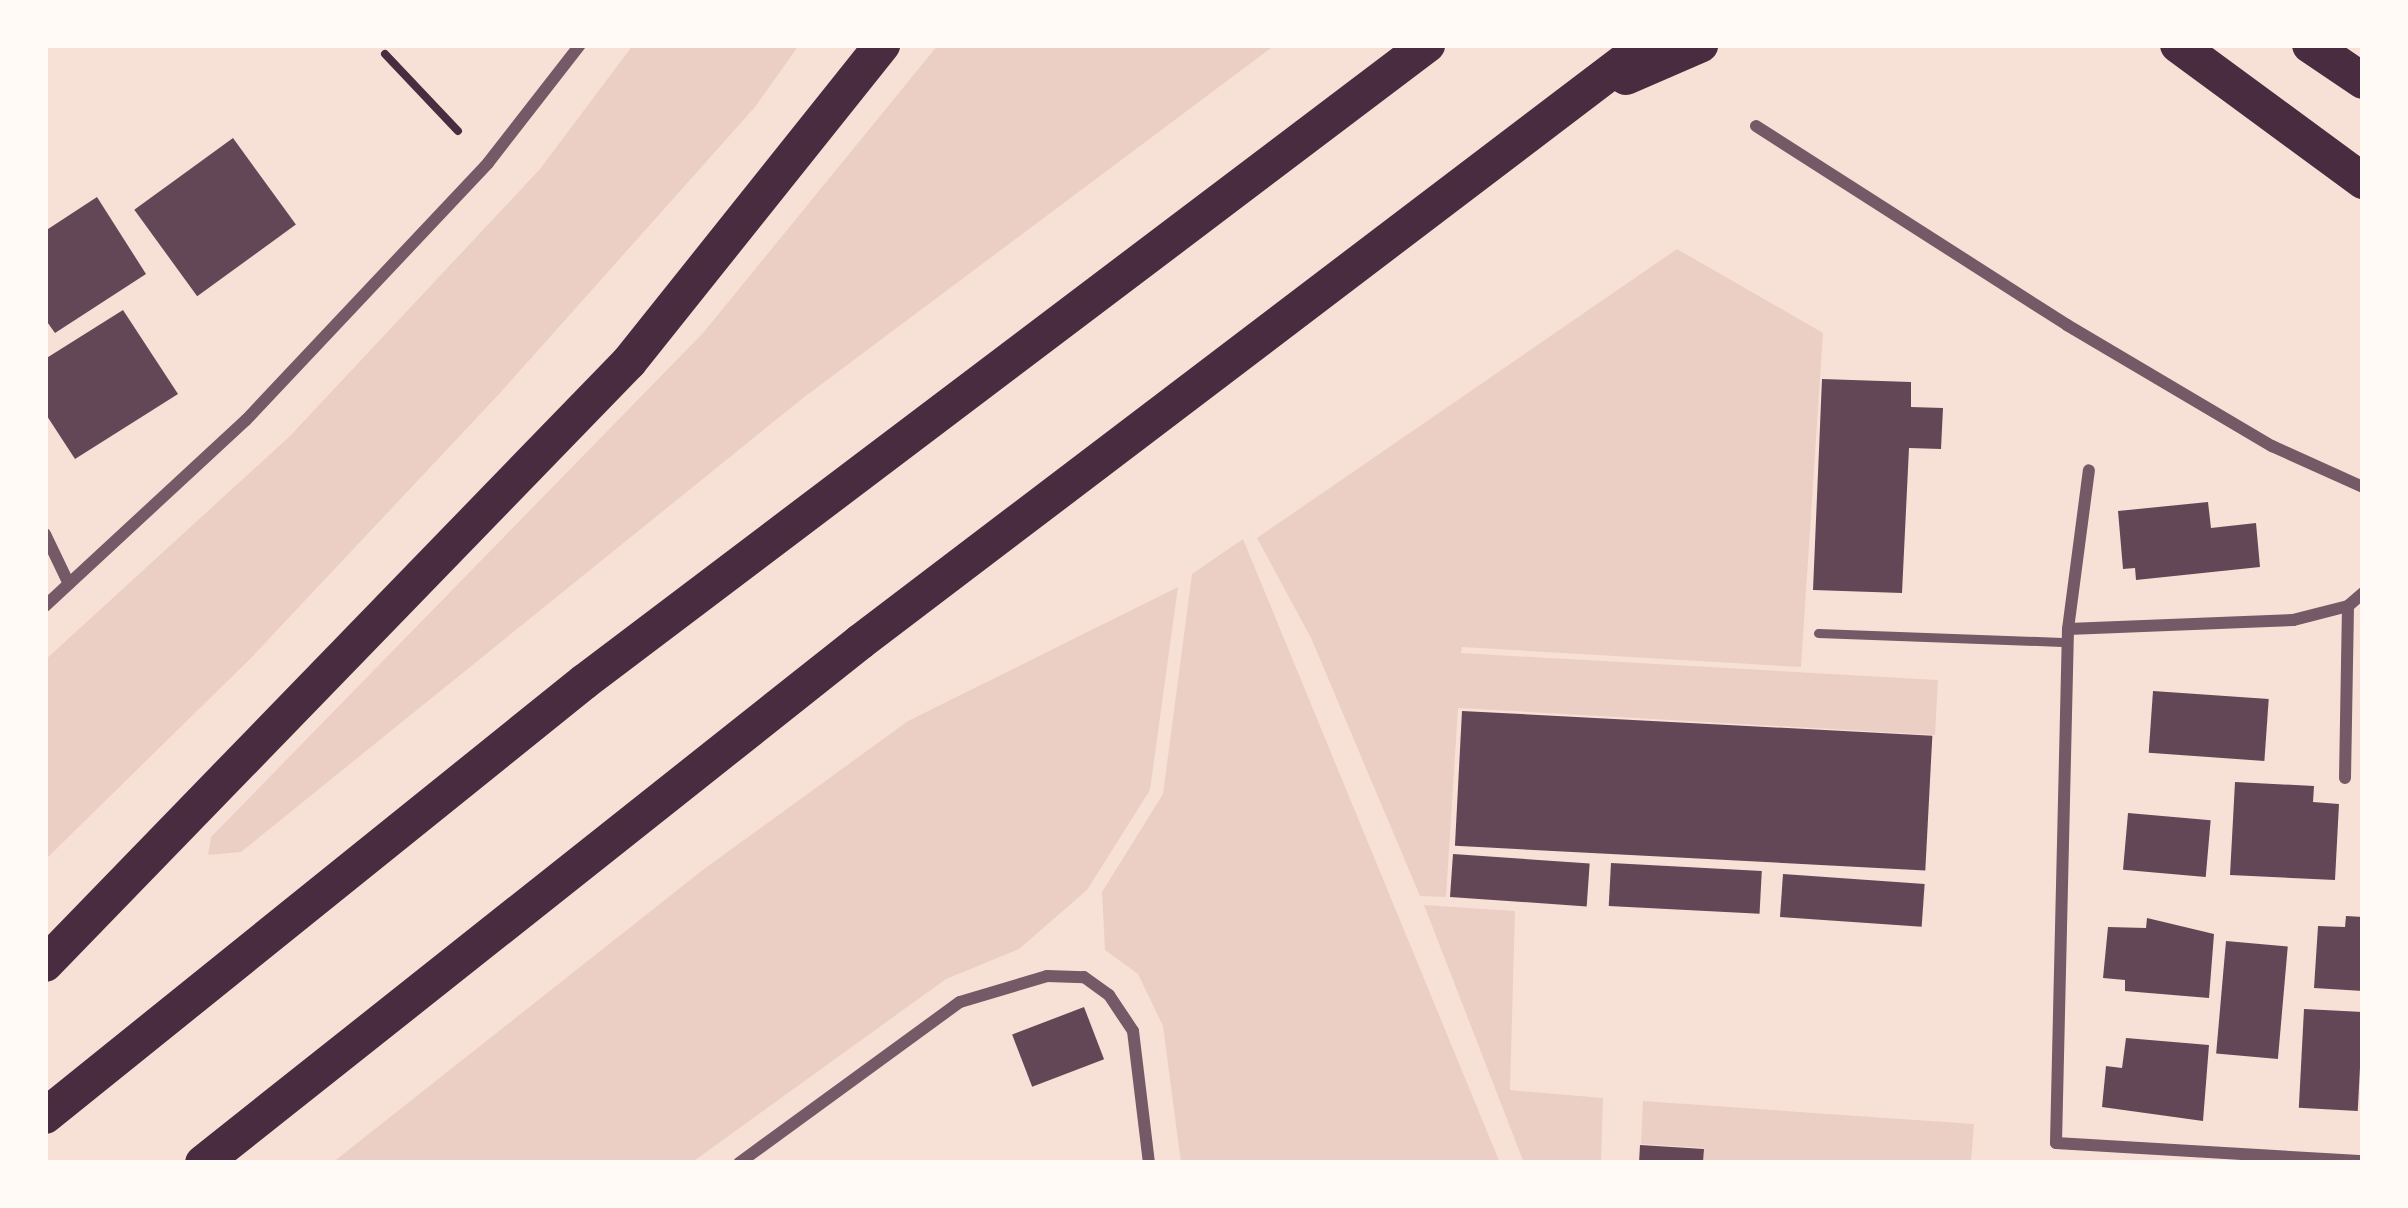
<!DOCTYPE html>
<html>
<head>
<meta charset="utf-8">
<style>
	body { margin:0 }
	#map { position:relative; width:2408px; height:1208px; overflow:hidden; background:#f7e1d7; font-family:"Asap Condensed",sans-serif }
	div>[style] { position:absolute }
	[style*='--x'] { left:calc(var(--x)*1px); top:calc(var(--y)*1px); width:calc(var(--w)*1px); rotate:calc(var(--a)*1deg) }
	.green>* { inset:0; background:#ebcfc5 }
	.building>* { inset:0; background:#644757; transform-origin:0 0 }
	.path>* { height:8px; margin:-4px; padding:0 4px; transform-origin:4px; border-radius:4px; background:#4a2c40 }
	.service>* { height:9px; margin:-4.5px; padding:0 4.5px; transform-origin:4.5px; border-radius:4.5px; background:#755966 }
	.minor>* { height:12px; margin:-6px; padding:0 6px; transform-origin:6px; border-radius:6px; background:#755966 }
	.motorway>* { height:36px; margin:-18px; padding:0 18px; transform-origin:18px; border-radius:18px; background:#4a2c40 }
	span { translate:-50% -50%; white-space:nowrap; text-align:center; line-height:1.15; -webkit-text-stroke:12px #fffaf5; paint-order:stroke }
	.frame { position:absolute; inset:0; border:48px solid #fffaf5; pointer-events:none }
</style>
</head>
<body>
<div id="map">
	<div class="green">
		<div style="clip-path:polygon(633px 45px,799px 45px,755px 107px,500px 393px,252px 657px,45px 860px,45px 660px,290px 436px,540px 169px)"></div>
		<div style="clip-path:polygon(938px 45px,1275px 45px,803px 398px,241px 852px,208px 855px,211px 837px,703px 333px)"></div>
		<div style="clip-path:polygon(1677px 249px,1823px 333px,1801px 667px,1462px 647px,1461px 653px,1938px 680px,1935px 735px,1458px 708px,1446px 897px,1420px 896px,1311px 638px,1257px 538px)"></div>
		<div style="clip-path:polygon(1243px 539px,1500px 1163px,1181px 1163px,1163px 1026px,1138px 974px,1105px 950px,1102px 892px,1163px 794px,1192px 574px)"></div>
		<div style="clip-path:polygon(1178px 587px,1150px 790px,1087px 890px,1019px 949px,946px 979px,691px 1163px,332px 1163px,704px 869px,908px 721px)"></div>
		<div style="clip-path:polygon(1424px 905px,1515px 911px,1510px 1090px,1603px 1098px,1601px 1163px,1524px 1163px)"></div>
		<div style="clip-path:polygon(1643px 1101px,1974px 1124px,1971px 1163px,1704px 1163px,1704px 1148px,1641px 1144px)"></div>
	</div>
	<div class="building">
		<div style="left:233px;top:138px;width:107px;height:122px;rotate:54deg"></div>
		<div style="clip-path:polygon(97px 197px,146px 274px,55px 333px,45px 319px,45px 231px)"></div>
		<div style="clip-path:polygon(123px 310px,178px 394px,75px 459px,45px 413px,45px 359px)"></div>
		<div style="clip-path:polygon(1822px 379px,1911px 382px,1911px 407px,1943px 408px,1941px 449px,1909px 448px,1902px 593px,1813px 590px)"></div>
		<div style="clip-path:polygon(2208px 502px,2211px 528px,2256px 523px,2260px 567px,2136px 580px,2135px 568px,2123px 569px,2118px 511px)"></div>
		<div style="left:2153px;top:691px;width:116px;height:62px;rotate:4deg"></div>
		<div style="left:1462px;top:711px;width:471px;height:135px;rotate:3deg"></div>
		<div style="clip-path:polygon(2235px 782px,2314px 786px,2313px 802px,2339px 804px,2335px 880px,2230px 875px)"></div>
		<div style="left:2128px;top:813px;width:83px;height:57px;rotate:5deg"></div>
		<div style="left:1453px;top:854px;width:137px;height:43px;rotate:4deg"></div>
		<div style="left:1611px;top:863px;width:151px;height:43px;rotate:3deg"></div>
		<div style="left:1783px;top:874px;width:142px;height:43px;rotate:4deg"></div>
		<div style="clip-path:polygon(2346px 916px,2363px 917px,2363px 991px,2314px 988px,2318px 926px,2345px 927px)"></div>
		<div style="clip-path:polygon(2147px 918px,2214px 934px,2209px 998px,2125px 991px,2125px 980px,2103px 978px,2108px 927px,2146px 928px)"></div>
		<div style="left:2226px;top:941px;width:62px;height:113px;rotate:5deg"></div>
		<div style="left:1084px;top:1007px;width:56px;height:77px;rotate:69deg"></div>
		<div style="left:2304px;top:1009px;width:59px;height:99px;rotate:3deg"></div>
		<div style="clip-path:polygon(2126px 1038px,2209px 1045px,2203px 1121px,2102px 1107px,2106px 1066px,2122px 1068px)"></div>
		<div style="clip-path:polygon(1640px 1145px,1704px 1149px,1703px 1163px,1639px 1163px)"></div>
	</div>
	<div class="path">
		<div style="--x:385;--y:54;--w:106;--a:46.5"></div>
	</div>
	<div class="service">
		<div style="--x:1818;--y:633;--w:250;--a:2.1"></div>
	</div>
	<div class="minor">
		<div style="--x:1756;--y:126;--w:369;--a:32.6"></div>
		<div style="--x:2067;--y:325;--w:238;--a:30.6"></div>
		<div style="--x:2272;--y:446;--w:100;--a:24.3"></div>
		<div style="--x:45;--y:534;--w:55;--a:64.4"></div>
		<div style="--x:2363;--y:593;--w:20;--a:139"></div>
		<div style="--x:2348;--y:606;--w:57;--a:165.7"></div>
		<div style="--x:2293;--y:620;--w:225;--a:177.7"></div>
		<div style="--x:2068;--y:629;--w:514;--a:91.34"></div>
		<div style="--x:2056;--y:1143;--w:308;--a:3.4"></div>
		<div style="--x:45;--y:606;--w:274;--a:-42.8"></div>
		<div style="--x:246;--y:420;--w:353;--a:-46.7"></div>
		<div style="--x:488;--y:163;--w:150;--a:-52.1"></div>
		<div style="--x:2068;--y:629;--w:160;--a:-82.5"></div>
		<div style="--x:2345;--y:778;--w:172;--a:-89"></div>
		<div style="--x:739;--y:1163;--w:273;--a:-36.1"></div>
		<div style="--x:960;--y:1002;--w:91;--a:-16.6"></div>
		<div style="--x:1047;--y:976;--w:37;--a:2"></div>
		<div style="--x:1084;--y:977;--w:31;--a:36"></div>
		<div style="--x:1109;--y:995;--w:43;--a:56.3"></div>
		<div style="--x:1133;--y:1031;--w:133;--a:83.1"></div>
	</div>
	<div class="motorway">
		<div style="--x:2178;--y:45;--w:230;--a:36.3"></div>
		<div style="--x:2310;--y:45;--w:64;--a:34.2"></div>
		<div style="--x:1626;--y:77;--w:81;--a:-23.4"></div>
		<div style="--x:45;--y:964;--w:839;--a:-45.87"></div>
		<div style="--x:629;--y:362;--w:406;--a:-51.4"></div>
		<div style="--x:45;--y:1116;--w:692;--a:-38.84"></div>
		<div style="--x:584;--y:682;--w:1057;--a:-37.08"></div>
		<div style="--x:203;--y:1163;--w:839;--a:-38.41"></div>
		<div style="--x:860;--y:642;--w:987;--a:-37.22"></div>
	</div>
	<div class="frame"></div>
</div>
</body>
</html>
